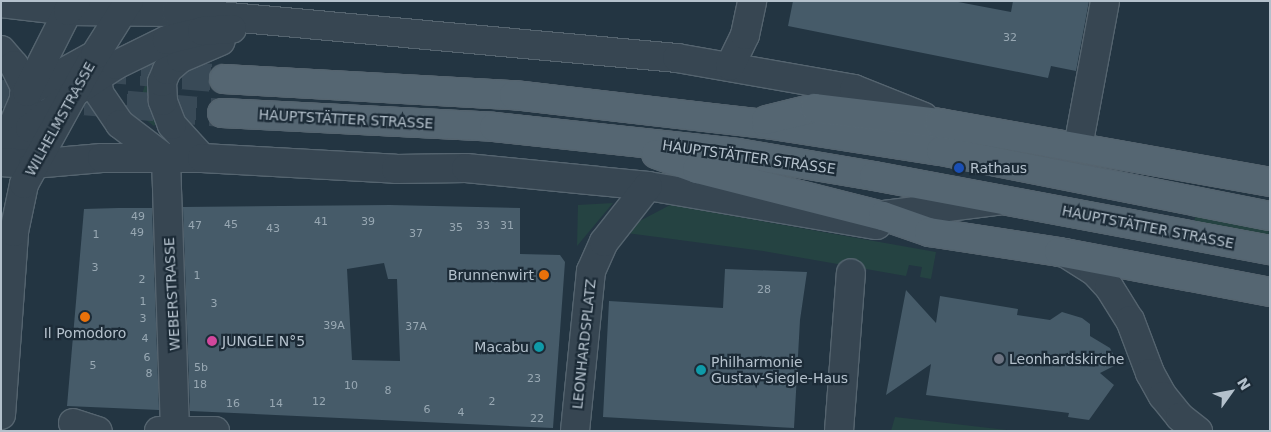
<!DOCTYPE html>
<html>
<head>
<meta charset="utf-8">
<style>
	body { margin:0 }
	#map { position:relative; width:1271px; height:432px; overflow:hidden; background:#233542; font-family:"DejaVu Sans",sans-serif }
	div>[style] { position:absolute }
	[style*='--x'] { left:calc(var(--x)*1px); top:calc(var(--y)*1px); width:calc(var(--w)*1px); rotate:calc(var(--a)*1deg) }
	.green>* { inset:0; background:#254342; transform-origin:0 0 }
	.building>* { inset:0; background:#465b69 }
	.major-tunnel>* { height:28px; margin-top:-14px; transform-origin:0; background:repeating-linear-gradient(90deg,#394a57 0 28px,transparent 0 42px) }
	.roads { filter:drop-shadow(1px 0 #55646f) drop-shadow(-1px 0 #55646f) drop-shadow(0 1px #55646f) drop-shadow(0 -1px #55646f) }
	.minor>* { height:28px; margin:-14px; padding:0 14px; transform-origin:14px; border-radius:14px; background:#374652 }
	.major>* { height:28px; margin:-14px; padding:0 14px; transform-origin:14px; border-radius:14px; background:#556672 }
	.dots>* { width:14px; height:14px; translate:-50% -50%; box-sizing:border-box; border:2px solid #1c2b37; border-radius:50% }
	span { translate:-50% -50%; white-space:nowrap; text-align:center; line-height:1.15; -webkit-text-stroke:4.5px #1c2b37; paint-order:stroke }
	.number-label { font-size:11px; color:#98a8b3 }
	.number-label span { -webkit-text-stroke-width:0 }
	.street-label { font-size:14px; color:#b4c1cc }
	.poi-label { font-size:14px; color:#b4c1cc }
	.left { translate:0 -50%; text-align:left }
	.right { translate:-100% -50%; text-align:right }
	.frame { position:absolute; inset:0; border:2px solid #b4c1cc; pointer-events:none }
	.north { position:absolute; left:1206px; top:367px; width:50px; height:50px; -webkit-text-stroke:4px #1c2b37; paint-order:stroke; rotate:58deg; font-size:14px; font-weight:700; line-height:20px; text-align:center; color:#b4c1cc }
	.north::after { content:''; display:block; margin:auto; width:18px; height:22px; background:#b4c1cc; clip-path:polygon(50% 0,100% 100%,50% 72%,0 100%) }
</style>
</head>
<body>
<div id="map">
	<div class="green">
		<div style="clip-path:polygon(151px 67px,154px 69px,149px 101px,158px 122px,154px 126px,136px 112px)"></div>
		<div style="clip-path:polygon(613px 203px,577px 246px,578px 205px)"></div>
		<div style="clip-path:polygon(670px 205px,936px 252px,931px 279px,920px 277px,922px 267px,909px 265px,906px 276px,763px 251px,619px 232px)"></div>
		<div style="left:1196px;top:213px;width:75px;height:9px;rotate:11deg"></div>
		<div style="clip-path:polygon(895px 417px,1015px 431px,891px 431px)"></div>
	</div>
	<div class="building">
		<div style="clip-path:polygon(793px 1px,953px 1px,1011px 12px,1013px 1px,1089px 1px,1076px 71px,1051px 66px,1048px 78px,788px 26px)"></div>
		<div style="clip-path:polygon(evenodd,390px 205px,520px 208px,520px 254px,560px 255px,565px 262px,553px 428px,190px 411px,183px 207px,390px 205px,384px 263px,388px 279px,397px 279px,400px 361px,352px 360px,347px 269px,384px 263px)"></div>
		<div style="clip-path:polygon(118px 208px,152px 208px,159px 410px,67px 406px,84px 209px)"></div>
		<div style="clip-path:polygon(725px 269px,807px 272px,800px 320px,794px 428px,603px 417px,609px 301px,723px 308px)"></div>
		<div style="clip-path:polygon(906px 290px,936px 323px,940px 296px,1018px 309px,1017px 315px,1050px 320px,1062px 312px,1082px 318px,1090px 324px,1090px 336px,1110px 348px,1118px 364px,1100px 373px,1114px 385px,1089px 420px,1068px 417px,1069px 413px,926px 395px,931px 364px,886px 395px)"></div>
	</div>
	<div class="major-tunnel">
		<div style="--x:99;--y:68;--w:125;--a:5"></div>
		<div style="--x:1;--y:94;--w:222;--a:4.9"></div>
	</div>
	<div class="roads">
		<div class="minor">
			<div style="--x:1;--y:3;--w:67;--a:6.8"></div>
			<div style="--x:68;--y:11;--w:108;--a:0.5"></div>
			<div style="--x:176;--y:12;--w:503;--a:5.25"></div>
			<div style="--x:677;--y:58;--w:180;--a:9.9"></div>
			<div style="--x:854;--y:89;--w:75;--a:21.8"></div>
			<div style="--x:1;--y:50;--w:20;--a:49"></div>
			<div style="--x:14;--y:65;--w:30;--a:64"></div>
			<div style="--x:27;--y:92;--w:13;--a:86"></div>
			<div style="--x:95;--y:60;--w:33;--a:83"></div>
			<div style="--x:99;--y:93;--w:37;--a:56"></div>
			<div style="--x:120;--y:124;--w:58;--a:37.3"></div>
			<div style="--x:730;--y:66;--w:34;--a:-64"></div>
			<div style="--x:745;--y:35;--w:35;--a:-78"></div>
			<div style="--x:24;--y:94;--w:81;--a:-28.8"></div>
			<div style="--x:4;--y:147;--w:60;--a:-67.3"></div>
			<div style="--x:27;--y:92;--w:91;--a:-63.2"></div>
			<div style="--x:68;--y:11;--w:13;--a:-51"></div>
			<div style="--x:1078;--y:147;--w:148;--a:-79.5"></div>
			<div style="--x:202;--y:158;--w:45;--a:-132.3"></div>
			<div style="--x:172;--y:125;--w:26;--a:-111"></div>
			<div style="--x:163;--y:101;--w:19;--a:-93"></div>
			<div style="--x:162;--y:82;--w:13;--a:-67"></div>
			<div style="--x:167;--y:70;--w:18;--a:-41"></div>
			<div style="--x:181;--y:58;--w:43;--a:-23"></div>
			<div style="--x:1;--y:159;--w:42;--a:-46.9"></div>
			<div style="--x:30;--y:128;--w:58;--a:-38.7"></div>
			<div style="--x:75;--y:92;--w:49;--a:-33.4"></div>
			<div style="--x:116;--y:65;--w:57;--a:-26.1"></div>
			<div style="--x:167;--y:40;--w:36;--a:-14"></div>
			<div style="--x:202;--y:31;--w:30;--a:-4"></div>
			<div style="--x:166;--y:159;--w:270;--a:88.1"></div>
			<div style="--x:1;--y:162;--w:32;--a:4"></div>
			<div style="--x:33;--y:164;--w:69;--a:-5"></div>
			<div style="--x:102;--y:158;--w:100;--a:0"></div>
			<div style="--x:202;--y:158;--w:194;--a:3.2"></div>
			<div style="--x:396;--y:169;--w:70;--a:-0.8"></div>
			<div style="--x:466;--y:168;--w:183;--a:5.6"></div>
			<div style="--x:648;--y:186;--w:232;--a:9.7"></div>
			<div style="--x:876;--y:216;--w:122;--a:-7.1"></div>
			<div style="--x:1065;--y:253;--w:34;--a:32"></div>
			<div style="--x:1094;--y:271;--w:22;--a:47"></div>
			<div style="--x:1109;--y:287;--w:39;--a:58"></div>
			<div style="--x:1130;--y:320;--w:57;--a:69.3"></div>
			<div style="--x:1150;--y:373;--w:26;--a:61"></div>
			<div style="--x:1163;--y:396;--w:27;--a:51"></div>
			<div style="--x:1180;--y:417;--w:23;--a:38"></div>
			<div style="--x:1;--y:415;--w:183;--a:-85.9"></div>
			<div style="--x:14;--y:232;--w:49;--a:-78.2"></div>
			<div style="--x:24;--y:184;--w:147;--a:-61.2"></div>
			<div style="--x:95;--y:55;--w:64;--a:-57.8"></div>
			<div style="--x:73;--y:423;--w:26;--a:18"></div>
			<div style="--x:159;--y:431;--w:56;--a:0"></div>
			<div style="--x:575;--y:431;--w:161;--a:-84.3"></div>
			<div style="--x:591;--y:271;--w:32;--a:-66"></div>
			<div style="--x:604;--y:242;--w:71;--a:-51.8"></div>
			<div style="--x:839;--y:431;--w:158;--a:-85.7"></div>
		</div>
		<div class="major">
			<div style="--x:224;--y:79;--w:290;--a:3.2"></div>
			<div style="--x:514;--y:95;--w:254;--a:6.6"></div>
			<div style="--x:766;--y:124;--w:177;--a:8.8"></div>
			<div style="--x:941;--y:151;--w:335;--a:11.2"></div>
			<div style="--x:222;--y:113;--w:272;--a:2.9"></div>
			<div style="--x:494;--y:127;--w:245;--a:6.1"></div>
			<div style="--x:738;--y:153;--w:138;--a:9.6"></div>
			<div style="--x:874;--y:176;--w:403;--a:10.6"></div>
			<div style="--x:766;--y:120;--w:50;--a:-13.8"></div>
			<div style="--x:815;--y:108;--w:125;--a:6.9"></div>
			<div style="--x:939;--y:123;--w:336;--a:10.1"></div>
			<div style="--x:656;--y:154;--w:44;--a:20.1"></div>
			<div style="--x:697;--y:169;--w:192;--a:14.2"></div>
			<div style="--x:883;--y:216;--w:49;--a:19.2"></div>
			<div style="--x:929;--y:232;--w:132;--a:8.7"></div>
			<div style="--x:1059;--y:252;--w:215;--a:10.7"></div>
		</div>
	</div>
	<div class="dots">
		<div style="left:959px;top:168px;background:#1a4fb4"></div>
		<div style="left:544px;top:275px;background:#e8710a"></div>
		<div style="left:85px;top:317px;background:#e8710a"></div>
		<div style="left:212px;top:341px;background:#d1479c"></div>
		<div style="left:539px;top:347px;background:#0f9aa8"></div>
		<div style="left:999px;top:359px;background:#6b7280"></div>
		<div style="left:701px;top:370px;background:#0f9aa8"></div>
	</div>
	<div class="number-label">
		<span style="left:1010px;top:38px">32</span>
		<span style="left:138px;top:217px">49</span>
		<span style="left:321px;top:222px">41</span>
		<span style="left:368px;top:222px">39</span>
		<span style="left:231px;top:225px">45</span>
		<span style="left:195px;top:226px">47</span>
		<span style="left:483px;top:226px">33</span>
		<span style="left:507px;top:226px">31</span>
		<span style="left:456px;top:228px">35</span>
		<span style="left:273px;top:229px">43</span>
		<span style="left:137px;top:233px">49</span>
		<span style="left:416px;top:234px">37</span>
		<span style="left:96px;top:235px">1</span>
		<span style="left:95px;top:268px">3</span>
		<span style="left:197px;top:276px">1</span>
		<span style="left:142px;top:280px">2</span>
		<span style="left:764px;top:290px">28</span>
		<span style="left:143px;top:302px">1</span>
		<span style="left:214px;top:304px">3</span>
		<span style="left:143px;top:319px">3</span>
		<span style="left:334px;top:326px">39A</span>
		<span style="left:416px;top:327px">37A</span>
		<span style="left:145px;top:339px">4</span>
		<span style="left:147px;top:358px">6</span>
		<span style="left:93px;top:366px">5</span>
		<span style="left:201px;top:368px">5b</span>
		<span style="left:149px;top:374px">8</span>
		<span style="left:534px;top:379px">23</span>
		<span style="left:200px;top:385px">18</span>
		<span style="left:351px;top:386px">10</span>
		<span style="left:388px;top:391px">8</span>
		<span style="left:319px;top:402px">12</span>
		<span style="left:492px;top:402px">2</span>
		<span style="left:233px;top:404px">16</span>
		<span style="left:276px;top:404px">14</span>
		<span style="left:427px;top:410px">6</span>
		<span style="left:461px;top:413px">4</span>
		<span style="left:537px;top:419px">22</span>
	</div>
	<div class="street-label">
		<span style="left:60px;top:119px;rotate:-61deg">WILHELMSTRASSE</span>
		<span style="left:346px;top:119px;rotate:3deg">HAUPTSTÄTTER STRASSE</span>
		<span style="left:749px;top:157px;rotate:8deg">HAUPTSTÄTTER STRASSE</span>
		<span style="left:1148px;top:227px;rotate:11deg">HAUPTSTÄTTER STRASSE</span>
		<span style="left:172px;top:294px;rotate:-93deg">WEBERSTRASSE</span>
		<span style="left:584px;top:344px;rotate:-84deg">LEONHARDSPLATZ</span>
	</div>
	<div class="poi-label">
		<span class="left" style="left:970px;top:168px">Rathaus</span>
		<span class="right" style="left:534px;top:275px">Brunnenwirt</span>
		<span style="left:85px;top:333px">Il Pomodoro</span>
		<span class="left" style="left:222px;top:341px">JUNGLE N°5</span>
		<span class="right" style="left:529px;top:347px">Macabu</span>
		<span class="left" style="left:1009px;top:359px">Leonhardskirche</span>
		<span class="left" style="left:711px;top:370px">Philharmonie<br>Gustav-Siegle-Haus</span>
	</div>
	<div class="frame"></div>
	<div class="north">N</div>
</div>
</body>
</html>
